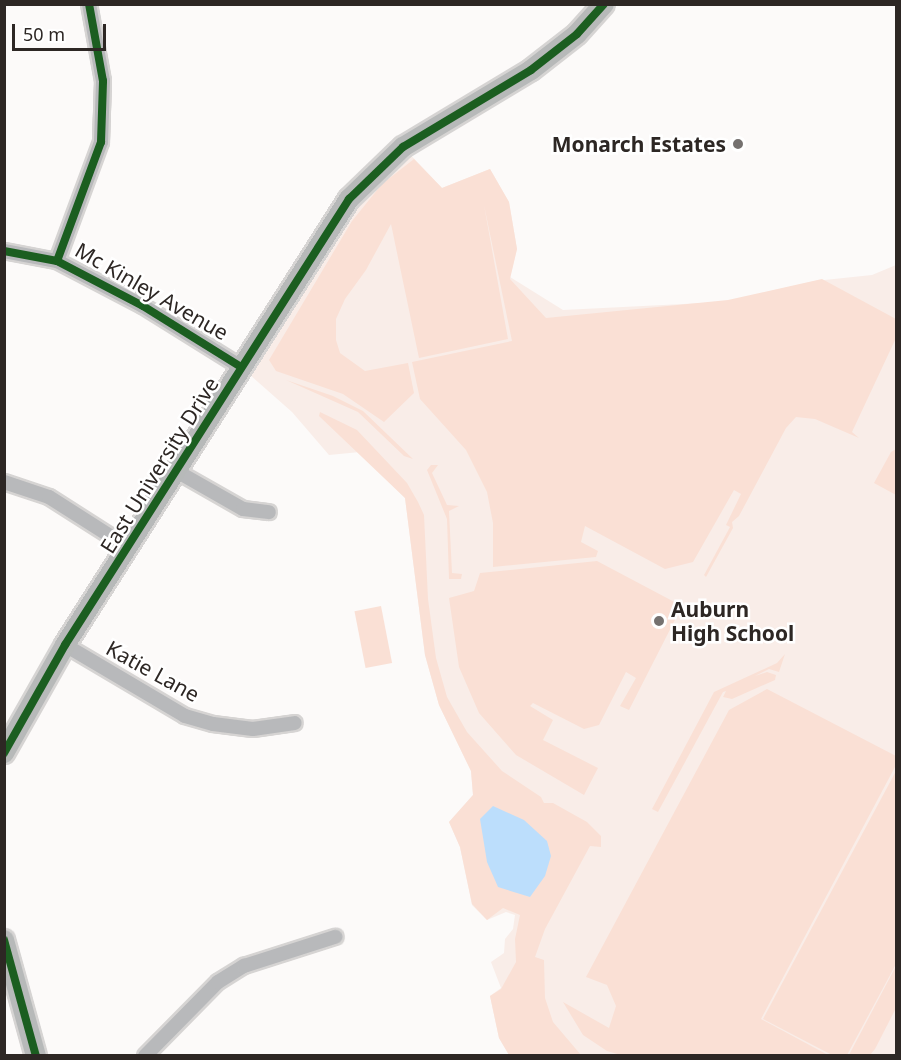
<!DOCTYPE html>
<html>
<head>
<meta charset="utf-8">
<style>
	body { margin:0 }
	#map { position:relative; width:901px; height:1060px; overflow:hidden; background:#fcfaf9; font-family:"Noto Sans",sans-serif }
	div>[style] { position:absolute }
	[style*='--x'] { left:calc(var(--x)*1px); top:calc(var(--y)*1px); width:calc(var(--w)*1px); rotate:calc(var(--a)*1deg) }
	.built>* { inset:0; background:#f9ede8 }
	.green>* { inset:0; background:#fae0d5; transform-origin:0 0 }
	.water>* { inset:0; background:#bcdefc }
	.roads { filter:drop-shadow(2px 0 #d6d4d3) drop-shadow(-2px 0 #d6d4d3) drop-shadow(0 2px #d6d4d3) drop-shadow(0 -2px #d6d4d3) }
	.street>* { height:14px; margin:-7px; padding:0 7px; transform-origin:7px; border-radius:7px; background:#b8b9bb }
	.secondary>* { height:20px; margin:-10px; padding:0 10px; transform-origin:10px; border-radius:10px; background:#b7b9b9 }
	.cycleway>* { height:8px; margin:-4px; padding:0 4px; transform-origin:4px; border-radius:4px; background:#1b5e20 }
	.dots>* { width:16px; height:16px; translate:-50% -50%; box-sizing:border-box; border:3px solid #fff; border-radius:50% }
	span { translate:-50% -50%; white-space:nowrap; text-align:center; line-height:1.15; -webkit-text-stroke:5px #fff; paint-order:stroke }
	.poi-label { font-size:21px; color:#2d2724; font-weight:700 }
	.right { translate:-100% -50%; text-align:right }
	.left { translate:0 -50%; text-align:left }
	.street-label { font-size:21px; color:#2d2724 }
	.frame { position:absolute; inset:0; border:6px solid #2d2724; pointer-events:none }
	.scale { position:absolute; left:12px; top:24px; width:94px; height:27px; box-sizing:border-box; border:3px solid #2d2724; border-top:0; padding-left:8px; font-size:18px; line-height:21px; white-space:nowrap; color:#2d2724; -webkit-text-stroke:4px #fff; paint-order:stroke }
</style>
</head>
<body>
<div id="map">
	<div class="built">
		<div style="clip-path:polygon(403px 147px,442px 188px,490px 169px,509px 202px,517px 249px,510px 277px,563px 310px,723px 302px,815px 281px,872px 275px,896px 265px,896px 1055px,509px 1055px,499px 1038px,490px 996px,501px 988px,491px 962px,504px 953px,505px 939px,513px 929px,515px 915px,506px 912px,487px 920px,472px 905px,460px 847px,449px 822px,473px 795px,471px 771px,439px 705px,425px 655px,405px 498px,360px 452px,329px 455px,292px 412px,241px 367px,330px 223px)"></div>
	</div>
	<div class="green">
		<div style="clip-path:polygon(414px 159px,442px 188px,490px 169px,509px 202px,517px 249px,510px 279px,546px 318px,728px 300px,822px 279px,896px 319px,896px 338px,852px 432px,859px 438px,815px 419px,796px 417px,786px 428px,739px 516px,732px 522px,733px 528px,706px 577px,704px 575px,730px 527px,726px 525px,741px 494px,734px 490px,693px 562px,665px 569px,585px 526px,581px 542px,598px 551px,596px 557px,493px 567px,493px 523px,487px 492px,466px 450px,420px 399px,412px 362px,512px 341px,484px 205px,508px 339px,419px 358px,391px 224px,366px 270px,345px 299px,336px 319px,336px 340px,340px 353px,365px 371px,408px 363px,414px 393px,384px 422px,343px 394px,276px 371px,269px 360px,352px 221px,382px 184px)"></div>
		<div style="clip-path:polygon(286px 380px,333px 396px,363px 411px,413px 459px,404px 456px,358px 412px)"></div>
		<div style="clip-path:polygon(320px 412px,357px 430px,407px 483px,418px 502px,424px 515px,428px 599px,436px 658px,447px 697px,467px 732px,502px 771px,541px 797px,544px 803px,553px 803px,587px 822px,601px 836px,601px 847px,590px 846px,545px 929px,535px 957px,544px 960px,545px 998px,553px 1022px,581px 1055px,509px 1055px,499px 1038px,490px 996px,501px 989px,516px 962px,515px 939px,520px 915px,503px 908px,487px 920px,472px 904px,460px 847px,449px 822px,473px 795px,471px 771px,439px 705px,425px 655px,405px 498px,319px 416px)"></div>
		<div style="clip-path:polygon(896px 449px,896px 495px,874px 483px,891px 452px)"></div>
		<div style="clip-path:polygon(431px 465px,438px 465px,432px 473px,447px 505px,459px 506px,449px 511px,452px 573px,462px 574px,461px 579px,449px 579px,447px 519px,427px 470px)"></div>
		<div style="clip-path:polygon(597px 561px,682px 606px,629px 710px,620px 706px,636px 678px,626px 672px,599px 725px,584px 729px,533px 703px,530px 706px,553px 720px,543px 740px,598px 768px,584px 795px,516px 755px,479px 713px,459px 667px,449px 598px,474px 591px,480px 573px)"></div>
		<div style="left:381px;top:606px;width:58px;height:27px;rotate:79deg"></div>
		<div style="clip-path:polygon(785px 654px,779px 672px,769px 669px,755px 676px,767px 672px,776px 675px,775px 680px,732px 699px,723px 697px,726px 691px,723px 692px,658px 812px,652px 809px,714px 692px,777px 663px)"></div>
		<div style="clip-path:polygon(767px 689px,896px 756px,896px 765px,761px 1019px,828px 1055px,624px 1056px,607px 1051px,583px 1035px,563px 1002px,609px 1028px,616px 1006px,607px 985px,586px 977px,729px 710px)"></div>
		<div style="clip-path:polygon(896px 771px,896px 964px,847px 1055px,832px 1055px,763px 1019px)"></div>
		<div style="clip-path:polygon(896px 966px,896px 1008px,875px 1049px,870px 1055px,849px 1055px)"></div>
	</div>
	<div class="water">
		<div style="clip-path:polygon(493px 806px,524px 820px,547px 841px,551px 856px,545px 876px,530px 897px,498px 887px,487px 862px,480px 819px)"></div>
	</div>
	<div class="roads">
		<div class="street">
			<div style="--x:4;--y:251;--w:54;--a:10.7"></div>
			<div style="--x:57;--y:261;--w:97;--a:27.6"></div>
			<div style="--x:143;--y:306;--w:115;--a:31.9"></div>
			<div style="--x:57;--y:261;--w:127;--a:-69.7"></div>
			<div style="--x:101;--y:142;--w:61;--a:-88.1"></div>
			<div style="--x:103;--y:81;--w:78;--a:-100.3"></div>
			<div style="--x:178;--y:472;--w:75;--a:29.6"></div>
			<div style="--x:243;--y:509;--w:26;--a:7"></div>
			<div style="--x:4;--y:482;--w:47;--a:18.4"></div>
			<div style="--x:49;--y:497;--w:95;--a:32.5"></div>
			<div style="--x:65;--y:645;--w:139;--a:30.6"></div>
			<div style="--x:185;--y:716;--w:29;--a:16"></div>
			<div style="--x:213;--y:724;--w:40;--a:7.1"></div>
			<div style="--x:253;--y:729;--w:42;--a:-8.1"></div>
			<div style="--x:145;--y:1056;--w:104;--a:-45.4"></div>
			<div style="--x:218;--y:982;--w:31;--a:-32"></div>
			<div style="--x:244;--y:966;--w:96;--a:-17.7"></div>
		</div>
		<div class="secondary">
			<div style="--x:4;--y:753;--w:124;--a:-60.5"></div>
			<div style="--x:65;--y:645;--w:529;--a:-57.51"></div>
			<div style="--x:349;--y:199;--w:75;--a:-43.9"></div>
			<div style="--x:403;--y:147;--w:149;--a:-31"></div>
			<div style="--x:531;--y:70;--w:58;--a:-38"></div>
			<div style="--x:577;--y:34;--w:40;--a:-48"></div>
			<div style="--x:4;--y:940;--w:120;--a:74.6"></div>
		</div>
	</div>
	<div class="cycleway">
		<div style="--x:4;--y:251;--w:54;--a:10.7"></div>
		<div style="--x:57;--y:261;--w:97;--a:27.6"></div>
		<div style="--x:143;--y:306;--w:115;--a:31.9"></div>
		<div style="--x:57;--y:261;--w:127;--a:-69.7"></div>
		<div style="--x:101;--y:142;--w:61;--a:-88.1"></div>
		<div style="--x:103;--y:81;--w:78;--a:-100.3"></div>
		<div style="--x:4;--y:753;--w:124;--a:-60.5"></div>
		<div style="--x:65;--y:645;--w:529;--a:-57.51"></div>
		<div style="--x:349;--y:199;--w:75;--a:-43.9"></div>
		<div style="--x:403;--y:147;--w:149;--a:-31"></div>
		<div style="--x:531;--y:70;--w:58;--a:-38"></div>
		<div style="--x:577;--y:34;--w:40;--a:-48"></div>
		<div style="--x:4;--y:940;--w:120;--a:74.6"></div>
	</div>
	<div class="dots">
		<div style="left:738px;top:144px;background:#75716f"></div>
		<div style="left:659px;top:621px;background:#75716f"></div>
	</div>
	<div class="poi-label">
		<span class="right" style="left:726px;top:144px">Monarch Estates</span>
		<span class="left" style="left:671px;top:621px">Auburn<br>High School</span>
	</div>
	<div class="street-label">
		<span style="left:152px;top:291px;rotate:30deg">Mc Kinley Avenue</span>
		<span style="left:159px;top:465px;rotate:-58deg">East University Drive</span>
		<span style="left:153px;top:671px;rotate:29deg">Katie Lane</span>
	</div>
	<div class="frame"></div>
	<div class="scale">50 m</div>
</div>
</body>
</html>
